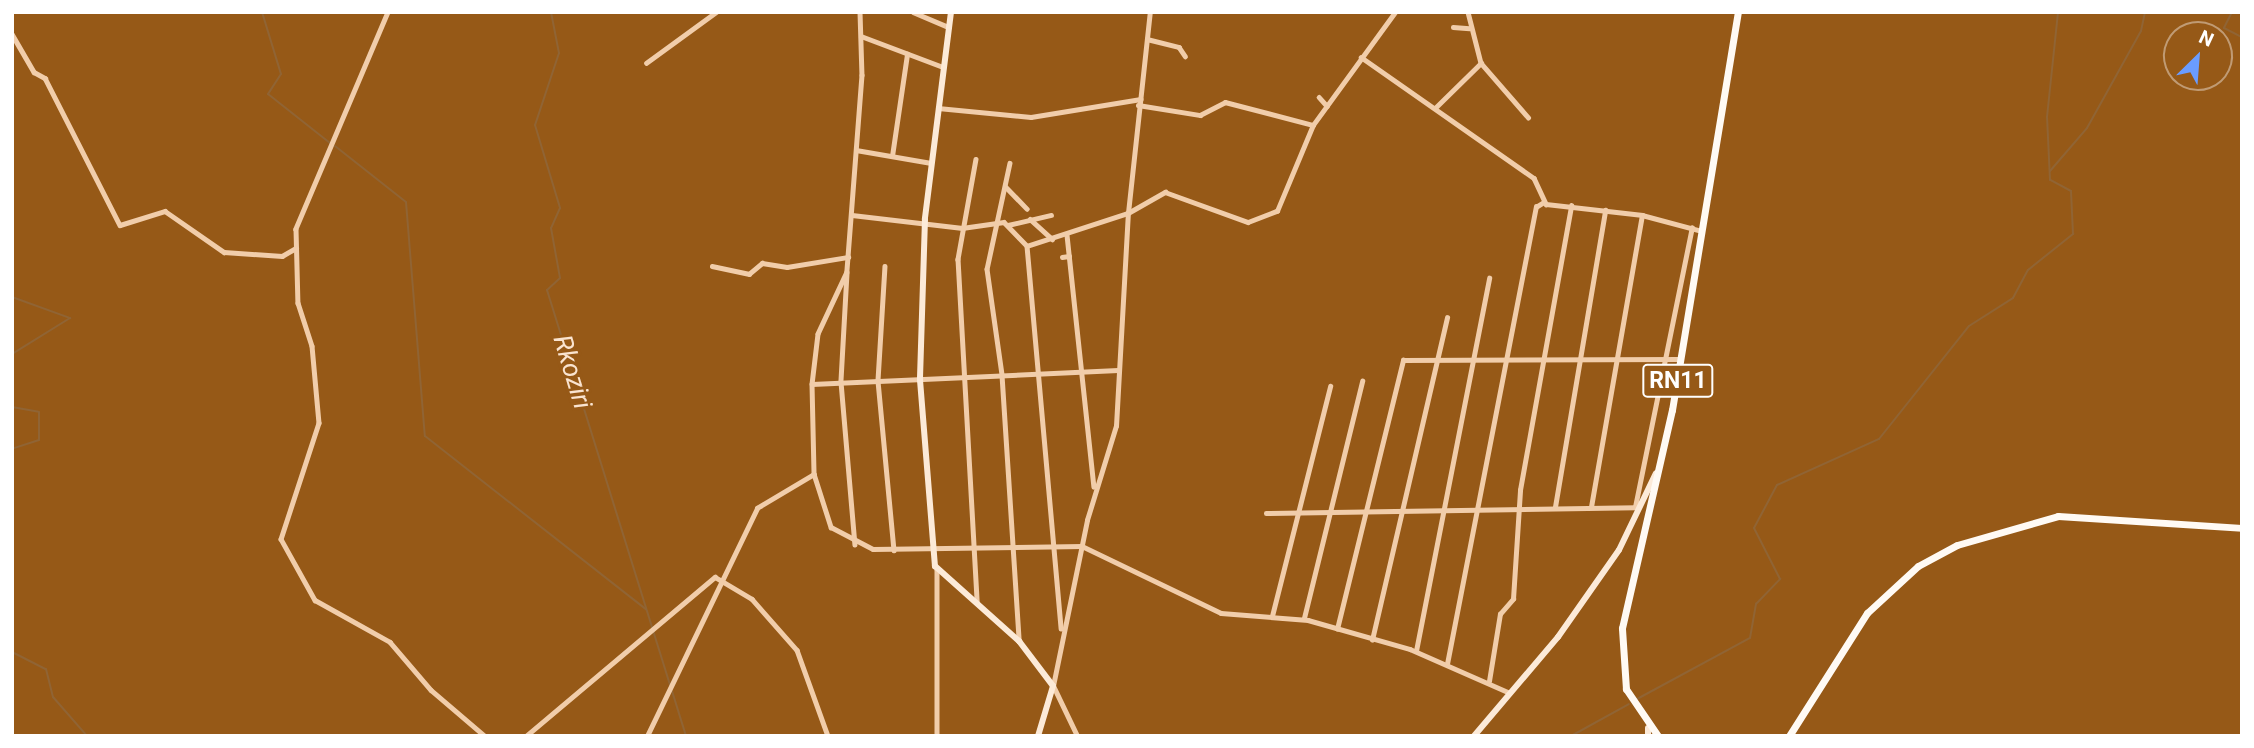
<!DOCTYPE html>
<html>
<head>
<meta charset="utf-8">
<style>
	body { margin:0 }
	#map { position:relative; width:2254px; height:748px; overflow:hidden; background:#965917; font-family:Roboto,sans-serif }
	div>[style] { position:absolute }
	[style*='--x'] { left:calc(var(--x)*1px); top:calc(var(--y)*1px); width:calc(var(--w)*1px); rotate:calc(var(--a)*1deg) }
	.stream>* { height:2px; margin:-1px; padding:0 1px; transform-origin:1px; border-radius:1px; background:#906434 }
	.street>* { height:4.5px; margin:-2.25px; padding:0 2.25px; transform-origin:2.25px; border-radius:2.25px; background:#f1cdaa }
	.secondary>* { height:6px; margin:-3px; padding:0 3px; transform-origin:3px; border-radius:3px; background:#fcead8 }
	.primary>* { height:7px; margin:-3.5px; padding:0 3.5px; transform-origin:3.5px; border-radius:3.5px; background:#fffaf4 }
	span { translate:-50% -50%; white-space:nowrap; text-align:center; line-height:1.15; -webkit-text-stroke:6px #965917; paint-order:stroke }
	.shield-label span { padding:2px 5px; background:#965917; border:2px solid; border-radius:5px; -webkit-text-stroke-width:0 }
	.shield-label { font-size:23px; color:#fff; font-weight:700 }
	.water-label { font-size:26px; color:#fae4d0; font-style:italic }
	.frame { position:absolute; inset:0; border:14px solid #fff; pointer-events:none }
	.north { position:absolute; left:2163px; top:21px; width:70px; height:70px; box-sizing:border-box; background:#965917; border:2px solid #c09b74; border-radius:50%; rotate:25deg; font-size:19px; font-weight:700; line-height:28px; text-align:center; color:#fff }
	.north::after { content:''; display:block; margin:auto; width:24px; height:32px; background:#6a9cff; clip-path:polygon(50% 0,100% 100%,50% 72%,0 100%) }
</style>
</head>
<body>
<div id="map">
	<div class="stream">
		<div style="--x:262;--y:12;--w:65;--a:73"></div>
		<div style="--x:281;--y:74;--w:24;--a:123"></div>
		<div style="--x:268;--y:94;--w:79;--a:38.3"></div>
		<div style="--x:551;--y:12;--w:42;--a:79"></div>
		<div style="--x:559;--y:53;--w:76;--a:108.4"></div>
		<div style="--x:535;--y:125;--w:87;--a:73.2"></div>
		<div style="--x:560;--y:208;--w:22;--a:114"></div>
		<div style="--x:551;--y:228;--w:51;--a:79.8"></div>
		<div style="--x:560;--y:278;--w:18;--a:137"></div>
		<div style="--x:547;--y:290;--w:414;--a:72.7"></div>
		<div style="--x:2232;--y:12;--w:18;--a:117"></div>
		<div style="--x:2224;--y:28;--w:20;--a:27"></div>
		<div style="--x:335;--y:146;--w:90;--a:38.3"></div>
		<div style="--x:406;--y:202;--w:235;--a:85.4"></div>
		<div style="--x:425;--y:436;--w:281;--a:38.1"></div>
		<div style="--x:2050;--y:171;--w:57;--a:-49.3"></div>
		<div style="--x:2087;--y:128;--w:111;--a:-60.9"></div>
		<div style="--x:2141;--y:31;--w:19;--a:-78"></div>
		<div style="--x:12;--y:243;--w:8;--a:90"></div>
		<div style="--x:12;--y:297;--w:62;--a:19.9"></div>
		<div style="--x:70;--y:318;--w:68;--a:148.2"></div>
		<div style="--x:12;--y:407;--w:27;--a:10"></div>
		<div style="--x:39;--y:412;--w:28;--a:90"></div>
		<div style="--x:39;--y:440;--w:28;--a:162"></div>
		<div style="--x:12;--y:652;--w:38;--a:27"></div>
		<div style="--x:46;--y:669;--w:29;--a:76"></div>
		<div style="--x:53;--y:697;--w:52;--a:48.9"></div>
		<div style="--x:672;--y:691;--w:47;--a:72.7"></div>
		<div style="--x:1637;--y:699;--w:128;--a:-28.4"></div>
		<div style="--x:1750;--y:638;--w:35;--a:-80"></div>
		<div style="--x:1756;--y:604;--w:35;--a:-46"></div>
		<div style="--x:1780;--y:579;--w:57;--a:-117"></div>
		<div style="--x:1754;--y:528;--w:49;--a:-61.9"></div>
		<div style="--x:1777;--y:485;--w:112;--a:-24.3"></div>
		<div style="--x:1879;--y:439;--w:144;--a:-51.5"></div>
		<div style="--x:1969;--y:326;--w:52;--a:-32.5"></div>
		<div style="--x:2013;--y:298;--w:32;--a:-62"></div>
		<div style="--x:2028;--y:270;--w:58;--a:-38.7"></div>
		<div style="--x:2073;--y:234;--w:43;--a:-92.7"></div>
		<div style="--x:2071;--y:191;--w:24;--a:-152"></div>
		<div style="--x:2050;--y:180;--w:63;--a:-92.7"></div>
		<div style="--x:2047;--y:117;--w:106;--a:-84"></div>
		<div style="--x:1571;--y:736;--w:66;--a:-28.9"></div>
	</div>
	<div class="street">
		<div style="--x:388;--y:12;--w:236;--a:113"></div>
		<div style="--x:296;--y:229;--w:74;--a:88.5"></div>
		<div style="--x:298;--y:303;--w:45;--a:72"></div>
		<div style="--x:312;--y:346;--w:77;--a:84.8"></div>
		<div style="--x:319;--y:423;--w:122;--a:108.1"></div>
		<div style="--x:281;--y:539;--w:70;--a:60.9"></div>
		<div style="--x:315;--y:600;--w:86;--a:29.2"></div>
		<div style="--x:390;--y:642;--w:63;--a:49.5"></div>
		<div style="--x:431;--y:690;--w:71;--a:40.4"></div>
		<div style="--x:860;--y:12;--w:63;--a:88.2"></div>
		<div style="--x:862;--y:75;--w:198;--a:94.4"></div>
		<div style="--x:847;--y:272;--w:68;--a:115.1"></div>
		<div style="--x:818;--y:334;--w:50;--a:96.8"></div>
		<div style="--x:812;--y:384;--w:90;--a:88.7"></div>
		<div style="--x:814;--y:474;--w:56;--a:72.2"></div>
		<div style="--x:831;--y:527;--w:47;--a:27.6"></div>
		<div style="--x:873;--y:549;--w:209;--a:-0.8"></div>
		<div style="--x:1082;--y:546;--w:154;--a:25.7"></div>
		<div style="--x:1221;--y:613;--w:87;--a:4.6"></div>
		<div style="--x:1308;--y:620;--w:106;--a:15.9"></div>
		<div style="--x:1410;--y:649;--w:107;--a:23.7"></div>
		<div style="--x:913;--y:12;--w:39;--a:23"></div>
		<div style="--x:1468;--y:12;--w:53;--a:75.7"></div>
		<div style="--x:1481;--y:63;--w:72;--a:49"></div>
		<div style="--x:1453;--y:27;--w:16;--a:4"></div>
		<div style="--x:12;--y:34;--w:44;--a:59.9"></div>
		<div style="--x:34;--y:72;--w:13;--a:29"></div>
		<div style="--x:45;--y:78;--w:165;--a:63"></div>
		<div style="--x:120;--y:225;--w:47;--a:-17.3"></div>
		<div style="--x:165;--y:211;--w:72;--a:34.8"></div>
		<div style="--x:224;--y:252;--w:58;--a:3.9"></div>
		<div style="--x:282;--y:256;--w:16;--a:-30"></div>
		<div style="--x:861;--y:36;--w:88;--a:20.7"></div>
		<div style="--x:1147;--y:39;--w:33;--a:14"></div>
		<div style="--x:1179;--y:47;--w:11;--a:56"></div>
		<div style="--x:1361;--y:57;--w:211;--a:35"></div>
		<div style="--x:1534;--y:178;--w:29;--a:65"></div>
		<div style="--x:1546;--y:204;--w:97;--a:6.5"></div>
		<div style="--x:646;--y:63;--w:87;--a:-36.1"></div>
		<div style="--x:1319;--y:97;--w:12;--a:48"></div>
		<div style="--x:1138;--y:105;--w:63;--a:9.2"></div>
		<div style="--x:1200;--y:115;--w:28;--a:-27"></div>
		<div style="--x:1225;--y:102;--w:91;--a:14.6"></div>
		<div style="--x:1436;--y:107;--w:63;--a:-44.4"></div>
		<div style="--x:938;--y:108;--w:93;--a:5.5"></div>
		<div style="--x:1031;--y:117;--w:111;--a:-9.3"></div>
		<div style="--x:856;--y:150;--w:76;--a:9.8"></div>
		<div style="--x:892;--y:156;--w:103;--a:-81.6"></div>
		<div style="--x:976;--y:159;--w:102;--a:100.2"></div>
		<div style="--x:958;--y:259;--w:344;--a:86.8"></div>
		<div style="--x:1010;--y:163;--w:108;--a:102.2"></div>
		<div style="--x:987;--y:269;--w:107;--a:81.9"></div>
		<div style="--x:1002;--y:375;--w:267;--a:86.3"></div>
		<div style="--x:1006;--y:187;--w:30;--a:46"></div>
		<div style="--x:852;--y:215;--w:111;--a:6.7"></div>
		<div style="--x:962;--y:228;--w:42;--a:-8.1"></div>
		<div style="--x:1004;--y:222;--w:33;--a:46"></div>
		<div style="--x:1027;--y:246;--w:384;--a:84.9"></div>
		<div style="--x:1030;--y:219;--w:30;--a:42"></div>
		<div style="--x:1008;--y:225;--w:44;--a:-13.1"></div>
		<div style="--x:1067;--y:235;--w:253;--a:83.9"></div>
		<div style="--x:1027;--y:246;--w:106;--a:-18.1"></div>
		<div style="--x:1128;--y:213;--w:43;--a:-29.6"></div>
		<div style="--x:1165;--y:192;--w:88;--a:19.9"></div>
		<div style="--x:1248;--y:222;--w:31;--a:-21"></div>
		<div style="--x:1277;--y:211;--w:93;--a:-67.3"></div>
		<div style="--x:1313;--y:125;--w:140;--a:-54"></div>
		<div style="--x:1062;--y:257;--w:7;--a:-8"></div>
		<div style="--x:712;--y:266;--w:38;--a:12"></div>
		<div style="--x:749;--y:274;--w:17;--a:-40"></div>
		<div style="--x:762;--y:263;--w:25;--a:9"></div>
		<div style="--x:787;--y:267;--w:62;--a:-9.3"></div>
		<div style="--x:885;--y:266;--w:115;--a:93.5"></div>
		<div style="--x:878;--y:381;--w:170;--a:84.6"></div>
		<div style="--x:847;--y:273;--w:109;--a:93.2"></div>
		<div style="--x:841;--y:382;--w:163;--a:85.1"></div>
		<div style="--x:812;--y:384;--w:306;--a:-2.6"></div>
		<div style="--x:1555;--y:507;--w:301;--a:-80.4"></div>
		<div style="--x:1591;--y:507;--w:296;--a:-80.1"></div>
		<div style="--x:1642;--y:215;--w:62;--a:14.9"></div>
		<div style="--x:1266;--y:513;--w:369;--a:-0.9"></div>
		<div style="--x:1635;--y:507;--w:285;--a:-78.5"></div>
		<div style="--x:937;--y:570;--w:166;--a:90"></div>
		<div style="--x:1272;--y:616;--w:237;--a:-75.8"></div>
		<div style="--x:1304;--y:618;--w:244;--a:-76.2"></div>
		<div style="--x:1337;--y:629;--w:277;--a:-76.2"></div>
		<div style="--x:1403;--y:360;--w:278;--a:-0.2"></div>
		<div style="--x:1372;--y:640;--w:331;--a:-76.9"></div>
		<div style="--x:1416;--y:651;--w:380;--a:-78.9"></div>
		<div style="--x:1447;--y:664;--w:466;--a:-79"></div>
		<div style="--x:1536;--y:207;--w:9;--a:-32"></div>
		<div style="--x:1489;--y:681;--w:68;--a:-80.7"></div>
		<div style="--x:1500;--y:614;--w:20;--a:-49"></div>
		<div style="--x:1513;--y:599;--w:109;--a:-86.3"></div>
		<div style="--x:1520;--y:490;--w:289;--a:-79.8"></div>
		<div style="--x:526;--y:736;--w:247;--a:-40.1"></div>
		<div style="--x:715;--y:577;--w:43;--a:30.7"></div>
		<div style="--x:752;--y:599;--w:68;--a:48.6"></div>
		<div style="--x:797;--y:650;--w:91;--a:70.2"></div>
		<div style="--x:647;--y:736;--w:253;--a:-64.2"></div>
		<div style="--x:757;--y:508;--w:66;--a:-30.8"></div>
		<div style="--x:1077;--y:736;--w:55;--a:-115.6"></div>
		<div style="--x:1053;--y:686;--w:169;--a:-78.4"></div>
		<div style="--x:1087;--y:520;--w:98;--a:-72.9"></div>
		<div style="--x:1116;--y:426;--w:213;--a:-86.8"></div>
		<div style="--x:1128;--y:213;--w:202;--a:-83.8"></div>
	</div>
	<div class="secondary">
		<div style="--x:951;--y:12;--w:209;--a:97.2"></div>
		<div style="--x:925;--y:219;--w:161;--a:91.8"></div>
		<div style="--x:920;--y:380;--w:187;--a:85.4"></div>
		<div style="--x:935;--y:566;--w:113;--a:41.8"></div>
		<div style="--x:1019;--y:641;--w:56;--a:52.9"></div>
		<div style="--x:1053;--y:686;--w:52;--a:106.7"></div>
		<div style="--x:1648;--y:728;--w:8;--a:90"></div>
		<div style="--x:1474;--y:736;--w:130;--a:-49.7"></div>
		<div style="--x:1558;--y:637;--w:106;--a:-55"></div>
		<div style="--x:1619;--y:550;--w:85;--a:-64.3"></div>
	</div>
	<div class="primary">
		<div style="--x:1658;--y:736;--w:57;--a:-124.2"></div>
		<div style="--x:1626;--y:689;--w:61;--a:-93.8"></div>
		<div style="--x:1622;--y:628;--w:224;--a:-77.1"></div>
		<div style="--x:1672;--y:410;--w:403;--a:-80.6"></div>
		<div style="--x:1789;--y:736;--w:146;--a:-57.6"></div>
		<div style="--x:1867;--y:613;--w:69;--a:-42.7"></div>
		<div style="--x:1918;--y:566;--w:44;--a:-28.3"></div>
		<div style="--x:1957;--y:545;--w:105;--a:-16"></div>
		<div style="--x:2058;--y:516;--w:184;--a:3.7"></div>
	</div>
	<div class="shield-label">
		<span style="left:1678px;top:381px">RN11</span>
	</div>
	<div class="water-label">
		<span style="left:572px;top:372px;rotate:73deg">Rkoziri</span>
	</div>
	<div class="frame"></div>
	<div class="north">N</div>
</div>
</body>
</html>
